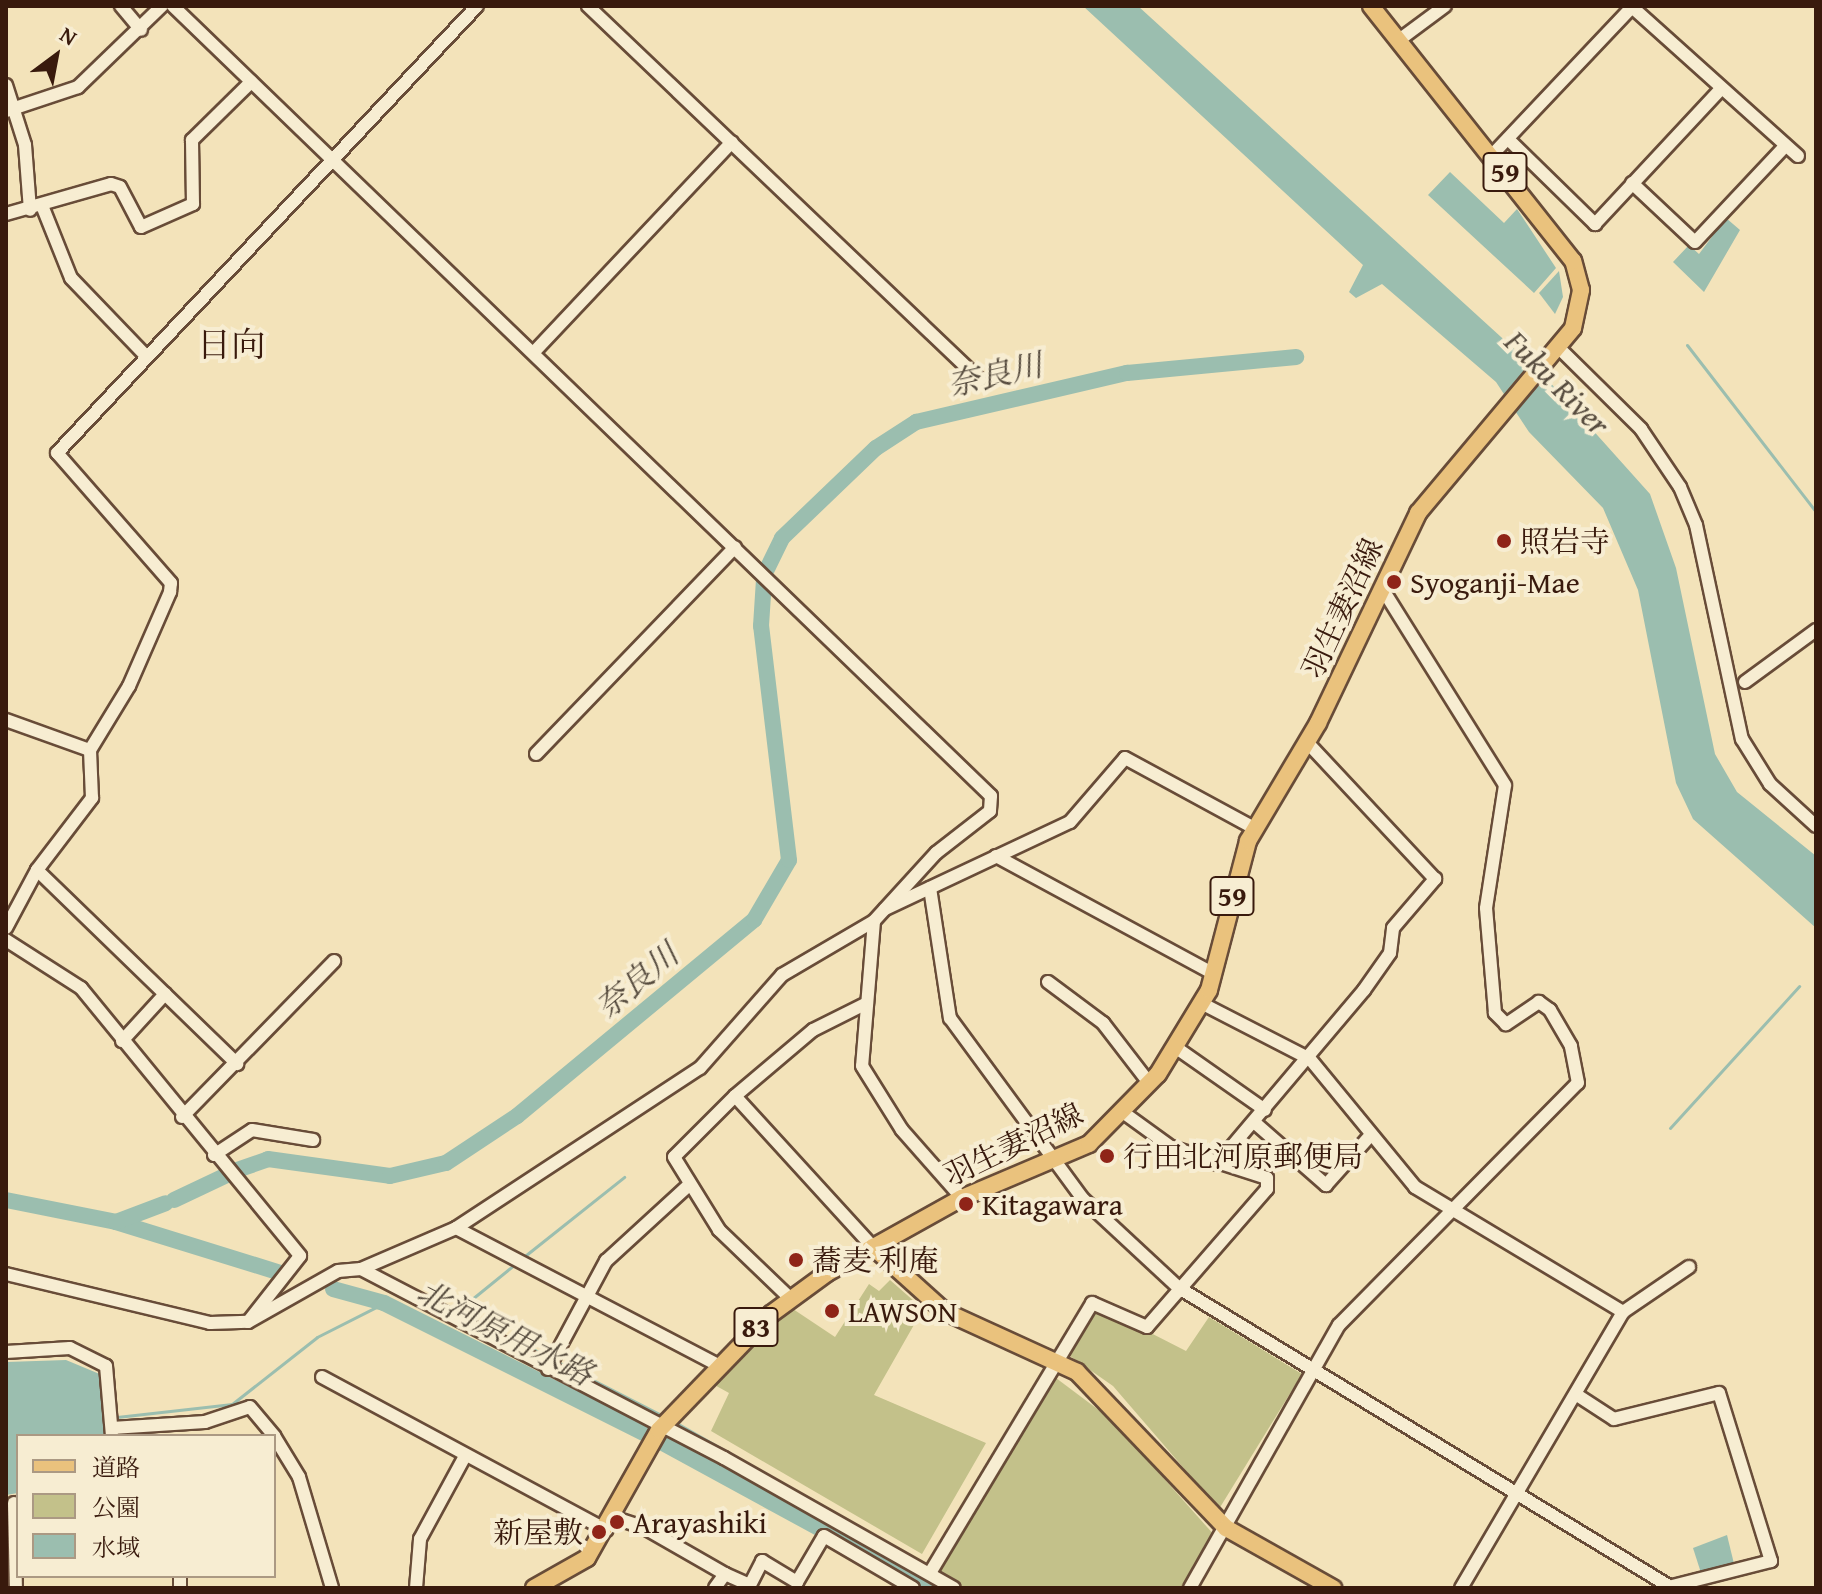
<!DOCTYPE html>
<html>
<head>
<meta charset="utf-8">
<style>
	body { margin:0 }
	#map { position:relative; width:1822px; height:1594px; overflow:hidden; background:#f3e3ba; font-family:"Gentium Book Plus","Noto Serif JP",serif }
	div>[style] { position:absolute }
	[style*='--x'] { left:calc(var(--x)*1px); top:calc(var(--y)*1px); width:calc(var(--w)*1px); rotate:calc(var(--a)*1deg) }
	.green>* { inset:0; background:#c3c18a }
	.water>* { inset:0; background:#9bbeaf }
	.stream>* { height:3px; margin:-1.5px; padding:0 1.5px; transform-origin:1.5px; border-radius:1.5px; background:#9bbeaf }
	.river>* { height:16px; margin:-8px; padding:0 8px; transform-origin:8px; border-radius:8px; background:#9bbeaf }
	.roads { filter:drop-shadow(2px 0 #684c38) drop-shadow(-2px 0 #684c38) drop-shadow(0 2px #684c38) drop-shadow(0 -2px #684c38) }
	.minor>* { height:12px; margin:-6px; padding:0 6px; transform-origin:6px; border-radius:6px; background:#f7edd2 }
	.major>* { height:16px; margin:-8px; padding:0 8px; transform-origin:8px; border-radius:8px; background:#eac27d }
	.dots>* { width:22px; height:22px; translate:-50% -50%; box-sizing:border-box; border:4px solid #f7edd2; border-radius:50% }
	span { translate:-50% -50%; white-space:nowrap; text-align:center; line-height:1.15; -webkit-text-stroke:8px #f7edd2; paint-order:stroke }
	.shield-label span { padding:2px 6px; background:#f7edd2; border:2px solid; border-radius:6px; -webkit-text-stroke-width:0 }
	.shield-label { font-size:28px; color:#391a0d; font-weight:700 }
	.poi-label { font-size:30px; color:#391a0d }
	.left { translate:0 -50%; text-align:left }
	.right { translate:-100% -50%; text-align:right }
	.street-label { font-size:30px; color:#391a0d }
	.water-label { font-size:32px; color:#564b3e; font-style:italic }
	.quarter-label { font-size:34px; color:#391a0d }
	.frame { position:absolute; inset:0; border:8px solid #391a0d; pointer-events:none }
	.legend { position:absolute; left:16px; top:1434px; width:260px; height:144px; box-sizing:border-box; background:#f7edd2; border:2px solid #ab9983; margin:0; padding:10px 14px; list-style:none; font-size:24px; color:#391a0d }
	.legend li { display:flex; align-items:center; gap:16px; height:40px }
	.legend b { width:40px; border:2px solid #ab9983 }
	.north { position:absolute; left:16px; top:16px; width:80px; height:80px; -webkit-text-stroke:6px #f7edd2; paint-order:stroke; rotate:32deg; font-size:22px; font-weight:700; line-height:32px; text-align:center; color:#391a0d }
	.north::after { content:''; display:block; margin:auto; width:28px; height:36px; background:#391a0d; clip-path:polygon(50% 0,100% 100%,50% 72%,0 100%) }
</style>
</head>
<body>
<div id="map">
	<div class="green">
		<div style="clip-path:polygon(890px 1280px,923px 1309px,874px 1395px,986px 1443px,922px 1554px,711px 1431px,729px 1393px,711px 1383px,787px 1305px,835px 1337px,869px 1284px,879px 1291px)"></div>
		<div style="clip-path:polygon(1092px 1303px,1186px 1351px,1209px 1317px,1302px 1374px,1219px 1509px,1113px 1386px,1060px 1349px,1084px 1305px)"></div>
		<div style="clip-path:polygon(1056px 1378px,1112px 1420px,1215px 1536px,1187px 1588px,965px 1588px,938px 1572px)"></div>
	</div>
	<div class="water">
		<div style="clip-path:polygon(1083px 6px,1138px 6px,1547px 379px,1650px 494px,1676px 568px,1715px 754px,1737px 792px,1816px 856px,1816px 928px,1693px 819px,1676px 783px,1638px 590px,1603px 508px,1529px 432px,1496px 382px,1382px 284px,1356px 298px,1349px 292px,1363px 265px)"></div>
		<div style="clip-path:polygon(1450px 172px,1504px 223px,1517px 209px,1556px 268px,1534px 293px,1428px 195px)"></div>
		<div style="clip-path:polygon(1726px 218px,1740px 230px,1704px 292px,1673px 262px,1689px 245px,1699px 254px)"></div>
		<div style="clip-path:polygon(1559px 271px,1563px 297px,1555px 314px,1539px 293px)"></div>
		<div style="clip-path:polygon(66px 1360px,102px 1375px,104px 1436px,18px 1436px,18px 1493px,6px 1495px,6px 1362px)"></div>
		<div style="clip-path:polygon(1727px 1535px,1736px 1572px,1702px 1576px,1693px 1548px)"></div>
	</div>
	<div class="stream">
		<div style="--x:1687;--y:345;--w:211;--a:52.3"></div>
		<div style="--x:1670;--y:1128;--w:192;--a:-47.7"></div>
		<div style="--x:521;--y:1259;--w:132;--a:-38.5"></div>
		<div style="--x:456;--y:1312;--w:76;--a:-39.1"></div>
		<div style="--x:466;--y:1317;--w:92;--a:25.7"></div>
		<div style="--x:556;--y:1361;--w:120;--a:27.2"></div>
		<div style="--x:117;--y:1417;--w:116;--a:-6.4"></div>
		<div style="--x:232;--y:1404;--w:108;--a:-38.2"></div>
		<div style="--x:317;--y:1337;--w:75;--a:-26.9"></div>
		<div style="--x:673;--y:1421;--w:213;--a:29.8"></div>
	</div>
	<div class="river">
		<div style="--x:767;--y:569;--w:34;--a:-64"></div>
		<div style="--x:782;--y:538;--w:130;--a:-43.8"></div>
		<div style="--x:876;--y:448;--w:48;--a:-33"></div>
		<div style="--x:916;--y:422;--w:217;--a:-13.1"></div>
		<div style="--x:1127;--y:373;--w:170;--a:-5.4"></div>
		<div style="--x:234;--y:1171;--w:36;--a:-19"></div>
		<div style="--x:268;--y:1159;--w:123;--a:7.9"></div>
		<div style="--x:390;--y:1176;--w:57;--a:-13.1"></div>
		<div style="--x:446;--y:1163;--w:85;--a:-33.5"></div>
		<div style="--x:517;--y:1116;--w:308;--a:-39.6"></div>
		<div style="--x:754;--y:920;--w:69;--a:-59.7"></div>
		<div style="--x:789;--y:860;--w:236;--a:-96.8"></div>
		<div style="--x:761;--y:626;--w:47;--a:-86.3"></div>
		<div style="--x:6;--y:1200;--w:112;--a:11.3"></div>
		<div style="--x:116;--y:1222;--w:176;--a:17.2"></div>
		<div style="--x:174;--y:1200;--w:59;--a:-25.3"></div>
		<div style="--x:116;--y:1222;--w:53;--a:-20.8"></div>
		<div style="--x:333;--y:1289;--w:53;--a:15.4"></div>
		<div style="--x:384;--y:1303;--w:295;--a:26.6"></div>
		<div style="--x:661;--y:1442;--w:305;--a:28.6"></div>
	</div>
	<div class="roads">
		<div class="minor">
			<div style="--x:121;--y:6;--w:31;--a:50"></div>
			<div style="--x:173;--y:6;--w:1137;--a:44"></div>
			<div style="--x:991;--y:796;--w:15;--a:94"></div>
			<div style="--x:990;--y:811;--w:68;--a:142.1"></div>
			<div style="--x:936;--y:853;--w:92;--a:132.4"></div>
			<div style="--x:588;--y:6;--w:542;--a:43.65"></div>
			<div style="--x:1399;--y:40;--w:57;--a:-36.5"></div>
			<div style="--x:6;--y:85;--w:63;--a:72.4"></div>
			<div style="--x:25;--y:145;--w:65;--a:85.6"></div>
			<div style="--x:6;--y:111;--w:76;--a:-18.4"></div>
			<div style="--x:78;--y:87;--w:117;--a:-44"></div>
			<div style="--x:1508;--y:139;--w:122;--a:44.3"></div>
			<div style="--x:1595;--y:224;--w:183;--a:-47"></div>
			<div style="--x:1492;--y:155;--w:204;--a:-46.6"></div>
			<div style="--x:1632;--y:7;--w:223;--a:41.9"></div>
			<div style="--x:1632;--y:183;--w:86;--a:43.1"></div>
			<div style="--x:1695;--y:242;--w:132;--a:-46.8"></div>
			<div style="--x:43;--y:208;--w:75;--a:68.2"></div>
			<div style="--x:71;--y:278;--w:107;--a:46.1"></div>
			<div style="--x:6;--y:214;--w:109;--a:-15.9"></div>
			<div style="--x:111;--y:184;--w:9;--a:18"></div>
			<div style="--x:120;--y:187;--w:45;--a:62.3"></div>
			<div style="--x:141;--y:227;--w:57;--a:-23.9"></div>
			<div style="--x:193;--y:204;--w:64;--a:-90.9"></div>
			<div style="--x:192;--y:140;--w:83;--a:-44.5"></div>
			<div style="--x:1560;--y:349;--w:114;--a:44.6"></div>
			<div style="--x:1641;--y:429;--w:70;--a:56.1"></div>
			<div style="--x:1680;--y:487;--w:41;--a:67.2"></div>
			<div style="--x:1696;--y:525;--w:219;--a:77.9"></div>
			<div style="--x:1742;--y:739;--w:53;--a:58.1"></div>
			<div style="--x:1770;--y:784;--w:62;--a:42.4"></div>
			<div style="--x:535;--y:351;--w:287;--a:-46.7"></div>
			<div style="--x:1745;--y:682;--w:88;--a:-36.2"></div>
			<div style="--x:6;--y:720;--w:89;--a:19.7"></div>
			<div style="--x:536;--y:754;--w:287;--a:-46.1"></div>
			<div style="--x:996;--y:856;--w:248;--a:28.4"></div>
			<div style="--x:37;--y:870;--w:279;--a:44.1"></div>
			<div style="--x:930;--y:888;--w:132;--a:81.3"></div>
			<div style="--x:950;--y:1018;--w:223;--a:53.7"></div>
			<div style="--x:1082;--y:1198;--w:132;--a:42.9"></div>
			<div style="--x:1179;--y:1288;--w:571;--a:31.32"></div>
			<div style="--x:885;--y:909;--w:204;--a:-25.2"></div>
			<div style="--x:1070;--y:822;--w:84;--a:-49.3"></div>
			<div style="--x:1125;--y:758;--w:147;--a:28.5"></div>
			<div style="--x:6;--y:928;--w:66;--a:-61.9"></div>
			<div style="--x:37;--y:870;--w:91;--a:-52.6"></div>
			<div style="--x:92;--y:798;--w:48;--a:-92.4"></div>
			<div style="--x:90;--y:750;--w:75;--a:-58.6"></div>
			<div style="--x:129;--y:686;--w:103;--a:-66.4"></div>
			<div style="--x:170;--y:592;--w:9;--a:-84"></div>
			<div style="--x:171;--y:583;--w:173;--a:-131.2"></div>
			<div style="--x:57;--y:453;--w:613;--a:-46.78"></div>
			<div style="--x:6;--y:940;--w:89;--a:32.6"></div>
			<div style="--x:81;--y:988;--w:346;--a:50.7"></div>
			<div style="--x:300;--y:1256;--w:84;--a:128.2"></div>
			<div style="--x:1048;--y:982;--w:69;--a:36.7"></div>
			<div style="--x:1103;--y:1023;--w:77;--a:52.4"></div>
			<div style="--x:867;--y:1003;--w:60;--a:153.4"></div>
			<div style="--x:813;--y:1030;--w:102;--a:139.8"></div>
			<div style="--x:735;--y:1096;--w:205;--a:47.6"></div>
			<div style="--x:1203;--y:1004;--w:120;--a:27.2"></div>
			<div style="--x:1310;--y:1059;--w:166;--a:50.6"></div>
			<div style="--x:1415;--y:1187;--w:243;--a:31"></div>
			<div style="--x:1623;--y:1312;--w:320;--a:120.4"></div>
			<div style="--x:122;--y:1041;--w:64;--a:-47.5"></div>
			<div style="--x:1178;--y:1049;--w:106;--a:35"></div>
			<div style="--x:735;--y:1096;--w:86;--a:135"></div>
			<div style="--x:674;--y:1157;--w:86;--a:58.3"></div>
			<div style="--x:719;--y:1230;--w:98;--a:43.8"></div>
			<div style="--x:182;--y:1117;--w:218;--a:-45.7"></div>
			<div style="--x:1254;--y:1122;--w:96;--a:41.2"></div>
			<div style="--x:1326;--y:1185;--w:64;--a:-48.1"></div>
			<div style="--x:214;--y:1155;--w:45;--a:-33.3"></div>
			<div style="--x:252;--y:1130;--w:62;--a:9.3"></div>
			<div style="--x:1217;--y:1164;--w:228;--a:-49.8"></div>
			<div style="--x:1364;--y:990;--w:45;--a:-54.9"></div>
			<div style="--x:1390;--y:953;--w:25;--a:-83"></div>
			<div style="--x:1393;--y:928;--w:65;--a:-49.4"></div>
			<div style="--x:1435;--y:879;--w:187;--a:-133.1"></div>
			<div style="--x:456;--y:1228;--w:298;--a:27.6"></div>
			<div style="--x:361;--y:1269;--w:103;--a:-23.3"></div>
			<div style="--x:456;--y:1228;--w:292;--a:-33.3"></div>
			<div style="--x:700;--y:1068;--w:124;--a:-48.6"></div>
			<div style="--x:782;--y:975;--w:107;--a:-30.4"></div>
			<div style="--x:874;--y:921;--w:145;--a:94.7"></div>
			<div style="--x:862;--y:1066;--w:75;--a:58"></div>
			<div style="--x:902;--y:1130;--w:91;--a:48.6"></div>
			<div style="--x:6;--y:1274;--w:210;--a:13.5"></div>
			<div style="--x:210;--y:1323;--w:38;--a:-2"></div>
			<div style="--x:248;--y:1322;--w:103;--a:-29.5"></div>
			<div style="--x:338;--y:1271;--w:23;--a:-5"></div>
			<div style="--x:361;--y:1269;--w:409;--a:27.5"></div>
			<div style="--x:724;--y:1458;--w:264;--a:29.5"></div>
			<div style="--x:1623;--y:1312;--w:80;--a:-34.3"></div>
			<div style="--x:6;--y:1352;--w:64;--a:-3.6"></div>
			<div style="--x:70;--y:1348;--w:40;--a:26.6"></div>
			<div style="--x:106;--y:1366;--w:70;--a:85.1"></div>
			<div style="--x:548;--y:1369;--w:123;--a:-61.8"></div>
			<div style="--x:606;--y:1261;--w:114;--a:-42.5"></div>
			<div style="--x:322;--y:1377;--w:323;--a:28.3"></div>
			<div style="--x:1577;--y:1395;--w:44;--a:33"></div>
			<div style="--x:1614;--y:1419;--w:108;--a:-13.9"></div>
			<div style="--x:1719;--y:1393;--w:176;--a:72.8"></div>
			<div style="--x:1771;--y:1561;--w:110;--a:165.8"></div>
			<div style="--x:112;--y:1428;--w:93;--a:-3.7"></div>
			<div style="--x:205;--y:1422;--w:47;--a:-18.4"></div>
			<div style="--x:250;--y:1407;--w:38;--a:50"></div>
			<div style="--x:274;--y:1436;--w:48;--a:58.6"></div>
			<div style="--x:299;--y:1477;--w:116;--a:73.4"></div>
			<div style="--x:14;--y:1503;--w:85;--a:88.7"></div>
			<div style="--x:612;--y:1517;--w:33;--a:18"></div>
			<div style="--x:643;--y:1527;--w:95;--a:29.8"></div>
			<div style="--x:725;--y:1574;--w:17;--a:126"></div>
			<div style="--x:930;--y:1573;--w:315;--a:-59"></div>
			<div style="--x:1092;--y:1303;--w:60;--a:23.6"></div>
			<div style="--x:1147;--y:1327;--w:183;--a:-49"></div>
			<div style="--x:1267;--y:1189;--w:11;--a:-90"></div>
			<div style="--x:1267;--y:1178;--w:101;--a:-162.1"></div>
			<div style="--x:1171;--y:1147;--w:58;--a:-144.1"></div>
			<div style="--x:725;--y:1574;--w:27;--a:24"></div>
			<div style="--x:750;--y:1585;--w:27;--a:-63"></div>
			<div style="--x:762;--y:1561;--w:41;--a:31"></div>
			<div style="--x:797;--y:1582;--w:53;--a:-59.6"></div>
			<div style="--x:824;--y:1536;--w:103;--a:30.3"></div>
			<div style="--x:180;--y:1576;--w:12;--a:90"></div>
			<div style="--x:416;--y:1588;--w:49;--a:-85.3"></div>
			<div style="--x:420;--y:1539;--w:94;--a:-61.5"></div>
			<div style="--x:1190;--y:1588;--w:302;--a:-60.5"></div>
			<div style="--x:1339;--y:1325;--w:340;--a:-45.4"></div>
			<div style="--x:1578;--y:1083;--w:38;--a:-101"></div>
			<div style="--x:1571;--y:1046;--w:42;--a:-120.3"></div>
			<div style="--x:1550;--y:1010;--w:14;--a:-144"></div>
			<div style="--x:1539;--y:1002;--w:40;--a:146"></div>
			<div style="--x:1506;--y:1024;--w:16;--a:-135"></div>
			<div style="--x:1495;--y:1013;--w:105;--a:-94.9"></div>
			<div style="--x:1486;--y:908;--w:124;--a:-81.2"></div>
			<div style="--x:1505;--y:785;--w:232;--a:-122"></div>
		</div>
		<div class="major">
			<div style="--x:873;--y:1247;--w:96;--a:42"></div>
			<div style="--x:944;--y:1311;--w:146;--a:24.6"></div>
			<div style="--x:1077;--y:1372;--w:216;--a:46.3"></div>
			<div style="--x:1226;--y:1528;--w:123;--a:29.3"></div>
			<div style="--x:534;--y:1588;--w:61;--a:-29.5"></div>
			<div style="--x:587;--y:1558;--w:147;--a:-60.6"></div>
			<div style="--x:659;--y:1430;--w:161;--a:-46"></div>
			<div style="--x:771;--y:1314;--w:69;--a:-36.2"></div>
			<div style="--x:827;--y:1273;--w:154;--a:-29.1"></div>
			<div style="--x:962;--y:1198;--w:138;--a:-23"></div>
			<div style="--x:1089;--y:1144;--w:98;--a:-45.4"></div>
			<div style="--x:1158;--y:1074;--w:98;--a:-58.7"></div>
			<div style="--x:1209;--y:990;--w:154;--a:-75.3"></div>
			<div style="--x:1248;--y:841;--w:137;--a:-59.3"></div>
			<div style="--x:1318;--y:723;--w:233;--a:-64.5"></div>
			<div style="--x:1418;--y:513;--w:241;--a:-50"></div>
			<div style="--x:1573;--y:328;--w:39;--a:-78"></div>
			<div style="--x:1581;--y:290;--w:30;--a:-105"></div>
			<div style="--x:1573;--y:261;--w:325;--a:-128.4"></div>
		</div>
	</div>
	<div class="dots">
		<div style="left:1504px;top:541px;background:#8f2418"></div>
		<div style="left:1394px;top:582px;background:#8f2418"></div>
		<div style="left:1107px;top:1156px;background:#8f2418"></div>
		<div style="left:966px;top:1204px;background:#8f2418"></div>
		<div style="left:796px;top:1260px;background:#8f2418"></div>
		<div style="left:832px;top:1311px;background:#8f2418"></div>
		<div style="left:617px;top:1522px;background:#8f2418"></div>
		<div style="left:599px;top:1532px;background:#8f2418"></div>
	</div>
	<div class="shield-label">
		<span style="left:1505px;top:172px">59</span>
		<span style="left:1232px;top:896px">59</span>
		<span style="left:756px;top:1327px">83</span>
	</div>
	<div class="poi-label">
		<span class="left" style="left:1520px;top:541px">照岩寺</span>
		<span class="left" style="left:1410px;top:582px">Syoganji-Mae</span>
		<span class="left" style="left:1123px;top:1156px">行田北河原郵便局</span>
		<span class="left" style="left:982px;top:1204px">Kitagawara</span>
		<span class="left" style="left:812px;top:1260px">蕎麦 利庵</span>
		<span class="left" style="left:848px;top:1311px">LAWSON</span>
		<span class="left" style="left:633px;top:1522px">Arayashiki</span>
		<span class="right" style="left:583px;top:1532px">新屋敷</span>
	</div>
	<div class="street-label">
		<span style="left:1342px;top:608px;rotate:-65deg">羽生妻沼線</span>
		<span style="left:1013px;top:1144px;rotate:-26deg">羽生妻沼線</span>
	</div>
	<div class="water-label">
		<span style="left:995px;top:375px;rotate:-13deg">奈良川</span>
		<span style="left:1557px;top:383px;rotate:45deg">Fuku River</span>
		<span style="left:637px;top:981px;rotate:-40deg">奈良川</span>
		<span style="left:505px;top:1333px;rotate:27deg">北河原用水路</span>
	</div>
	<div class="quarter-label">
		<span style="left:231px;top:344px">日向</span>
	</div>
	<div class="frame"></div>
	<ul class="legend">
	<li><b style="height:10px;background:#eac27d"></b>道路</li>
	<li><b style="height:22px;background:#c3c18a"></b>公園</li>
	<li><b style="height:22px;background:#9bbeaf"></b>水域</li>
	</ul>
	<div class="north">N</div>
</div>
</body>
</html>
